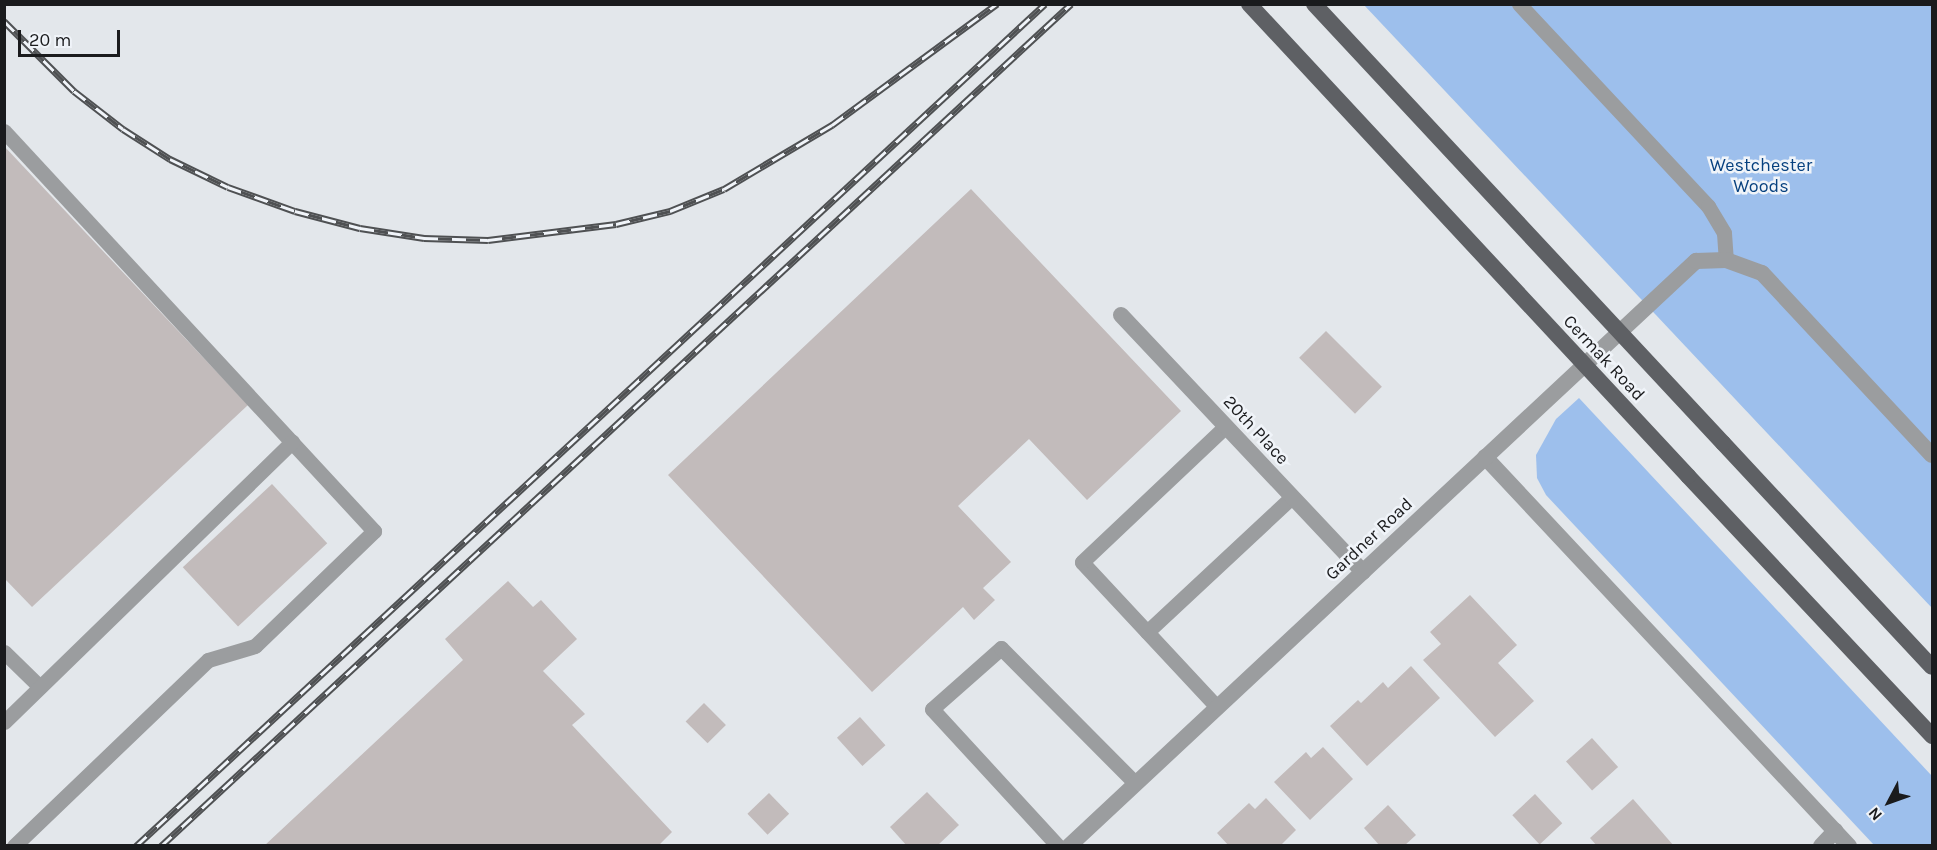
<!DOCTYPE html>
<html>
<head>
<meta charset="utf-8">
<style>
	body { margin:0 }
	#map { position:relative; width:1937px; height:850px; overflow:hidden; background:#e3e7eb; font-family:Karla,sans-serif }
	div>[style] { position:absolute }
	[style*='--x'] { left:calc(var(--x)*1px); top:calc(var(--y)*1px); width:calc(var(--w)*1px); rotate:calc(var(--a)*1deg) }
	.green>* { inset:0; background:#9dbfec }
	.building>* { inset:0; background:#c2bbbb; transform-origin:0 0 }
	.service>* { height:15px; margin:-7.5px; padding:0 7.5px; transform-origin:7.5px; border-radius:7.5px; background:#9b9d9f }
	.minor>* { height:16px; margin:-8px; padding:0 8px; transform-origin:8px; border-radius:8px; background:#9b9d9f }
	.primary>* { height:16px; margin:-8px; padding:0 8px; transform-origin:8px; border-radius:8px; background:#5e6064 }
	.rail>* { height:7px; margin-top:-3.5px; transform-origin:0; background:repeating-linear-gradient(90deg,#f0f4f9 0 14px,#4f5153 0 28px); box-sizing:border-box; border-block:2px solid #4f5153 }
	.primary-bridge>* { height:16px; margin:-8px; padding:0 8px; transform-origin:8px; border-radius:8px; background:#5e6064 }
	span { translate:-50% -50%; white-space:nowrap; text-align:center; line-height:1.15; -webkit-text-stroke:5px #f0f4f9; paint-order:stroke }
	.park-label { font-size:18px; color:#07417f }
	.street-label { font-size:18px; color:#1a1b1d }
	.frame { position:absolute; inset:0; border:6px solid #1a1b1d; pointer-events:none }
	.north { position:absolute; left:1859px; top:772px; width:60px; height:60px; -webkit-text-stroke:4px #f0f4f9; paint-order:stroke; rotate:229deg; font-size:16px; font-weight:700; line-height:24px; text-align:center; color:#1a1b1d }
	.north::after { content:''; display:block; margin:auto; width:21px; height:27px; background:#1a1b1d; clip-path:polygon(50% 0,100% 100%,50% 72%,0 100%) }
	.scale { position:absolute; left:18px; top:30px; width:102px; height:27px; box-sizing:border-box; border:3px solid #1a1b1d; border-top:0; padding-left:8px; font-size:18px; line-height:21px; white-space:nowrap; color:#1a1b1d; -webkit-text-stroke:4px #f0f4f9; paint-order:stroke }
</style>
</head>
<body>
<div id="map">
	<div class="green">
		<div style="clip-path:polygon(1364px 5px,1932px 5px,1932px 608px)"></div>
		<div style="clip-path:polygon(1579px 398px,1932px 776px,1932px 845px,1874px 845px,1546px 495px,1537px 478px,1536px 455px,1556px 419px)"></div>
	</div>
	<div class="building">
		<div style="clip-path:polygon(4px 146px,248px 405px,32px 607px,4px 578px)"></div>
		<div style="clip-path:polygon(971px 189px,1181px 411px,1087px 500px,1029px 439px,958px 506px,1011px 562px,983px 588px,995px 600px,974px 620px,963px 607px,872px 692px,668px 475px)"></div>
		<div style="left:1326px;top:331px;width:79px;height:38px;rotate:45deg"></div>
		<div style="left:272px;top:484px;width:81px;height:122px;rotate:47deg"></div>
		<div style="clip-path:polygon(508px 581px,533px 607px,541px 600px,577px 639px,543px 671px,585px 714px,572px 725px,672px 832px,658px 846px,264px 846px,463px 660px,445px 639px)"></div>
		<div style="clip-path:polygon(1470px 595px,1517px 645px,1498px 663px,1534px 701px,1495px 737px,1423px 660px,1441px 644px,1430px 632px)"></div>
		<div style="clip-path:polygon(1411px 666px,1440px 698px,1367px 766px,1330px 726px,1358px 700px,1361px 703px,1383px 682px,1388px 688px)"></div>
		<div style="left:704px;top:703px;width:31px;height:26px;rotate:45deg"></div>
		<div style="left:860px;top:717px;width:38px;height:31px;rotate:48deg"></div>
		<div style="left:1592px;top:738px;width:39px;height:35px;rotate:48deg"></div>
		<div style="clip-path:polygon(1323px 747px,1353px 779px,1310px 820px,1274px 782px,1306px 752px,1311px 758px)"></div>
		<div style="clip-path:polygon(927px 792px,959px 825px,937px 846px,907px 846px,890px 827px)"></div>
		<div style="left:769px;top:793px;width:29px;height:30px;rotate:46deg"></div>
		<div style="left:1535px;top:794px;width:40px;height:31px;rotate:47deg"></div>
		<div style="clip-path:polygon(1266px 798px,1296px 830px,1280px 846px,1229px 846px,1217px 833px,1249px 803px,1255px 809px)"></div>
		<div style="clip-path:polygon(1633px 799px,1674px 846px,1597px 846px,1590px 838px)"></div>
		<div style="clip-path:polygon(1388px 805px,1416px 835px,1404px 846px,1380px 846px,1364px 828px)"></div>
	</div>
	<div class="service">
		<div style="--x:1519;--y:4;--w:277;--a:46.9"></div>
		<div style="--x:1708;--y:206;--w:31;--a:59"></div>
		<div style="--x:1724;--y:233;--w:27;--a:86"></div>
		<div style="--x:4;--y:131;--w:545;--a:47.23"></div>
		<div style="--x:374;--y:531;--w:165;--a:136"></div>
		<div style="--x:255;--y:646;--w:49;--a:163.4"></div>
		<div style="--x:208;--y:660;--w:269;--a:136.2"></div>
		<div style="--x:1147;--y:632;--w:198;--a:-43"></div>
		<div style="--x:4;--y:652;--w:50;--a:44.2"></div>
		<div style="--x:1217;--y:707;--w:198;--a:-133"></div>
		<div style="--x:1082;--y:562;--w:198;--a:-43.4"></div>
		<div style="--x:4;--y:722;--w:402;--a:-44.2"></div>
		<div style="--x:1058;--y:846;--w:186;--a:-132.6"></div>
		<div style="--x:932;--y:709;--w:92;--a:-41.5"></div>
		<div style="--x:1001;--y:648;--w:190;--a:45.2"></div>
	</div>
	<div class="minor">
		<div style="--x:1121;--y:315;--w:353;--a:46.7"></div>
		<div style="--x:1485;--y:457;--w:533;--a:46.9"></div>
		<div style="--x:1069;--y:846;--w:858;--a:-43.02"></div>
		<div style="--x:1696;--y:261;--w:30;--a:-2"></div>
		<div style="--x:1726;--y:260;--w:38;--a:20"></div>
		<div style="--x:1762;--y:273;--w:249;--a:47"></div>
		<div style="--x:1821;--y:846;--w:21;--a:-47"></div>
	</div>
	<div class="primary">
		<div style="--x:1723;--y:443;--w:306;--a:47"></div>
		<div style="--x:1688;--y:476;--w:357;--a:46.8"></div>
	</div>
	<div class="rail">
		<div style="--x:4;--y:21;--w:99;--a:45"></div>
		<div style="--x:74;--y:91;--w:62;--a:37.8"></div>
		<div style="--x:123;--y:129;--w:56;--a:32.6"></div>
		<div style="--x:170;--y:159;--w:64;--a:25.8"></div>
		<div style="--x:228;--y:187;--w:71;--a:19.7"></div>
		<div style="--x:295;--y:211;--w:67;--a:14.7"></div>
		<div style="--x:360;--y:228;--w:65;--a:8.9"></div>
		<div style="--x:424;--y:238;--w:64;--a:1.8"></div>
		<div style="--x:488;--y:240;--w:129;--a:-7.1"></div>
		<div style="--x:616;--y:224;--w:56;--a:-13.5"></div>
		<div style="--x:670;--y:211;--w:58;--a:-22.2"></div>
		<div style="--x:724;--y:189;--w:126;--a:-30.7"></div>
		<div style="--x:832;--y:125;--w:205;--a:-36.3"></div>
		<div style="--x:136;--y:846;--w:1239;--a:-42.81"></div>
		<div style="--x:161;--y:846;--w:1240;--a:-42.78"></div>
	</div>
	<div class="primary-bridge">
		<div style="--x:1249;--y:4;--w:645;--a:47.07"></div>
		<div style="--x:1314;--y:4;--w:600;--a:47.03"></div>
	</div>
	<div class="park-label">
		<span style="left:1761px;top:176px">Westchester<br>Woods</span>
	</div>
	<div class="street-label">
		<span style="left:1604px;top:358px;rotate:47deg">Cermak Road</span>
		<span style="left:1256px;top:430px;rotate:47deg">20th Place</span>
		<span style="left:1369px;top:539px;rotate:-43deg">Gardner Road</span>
	</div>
	<div class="frame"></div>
	<div class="north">N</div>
	<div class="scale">20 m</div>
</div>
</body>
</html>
